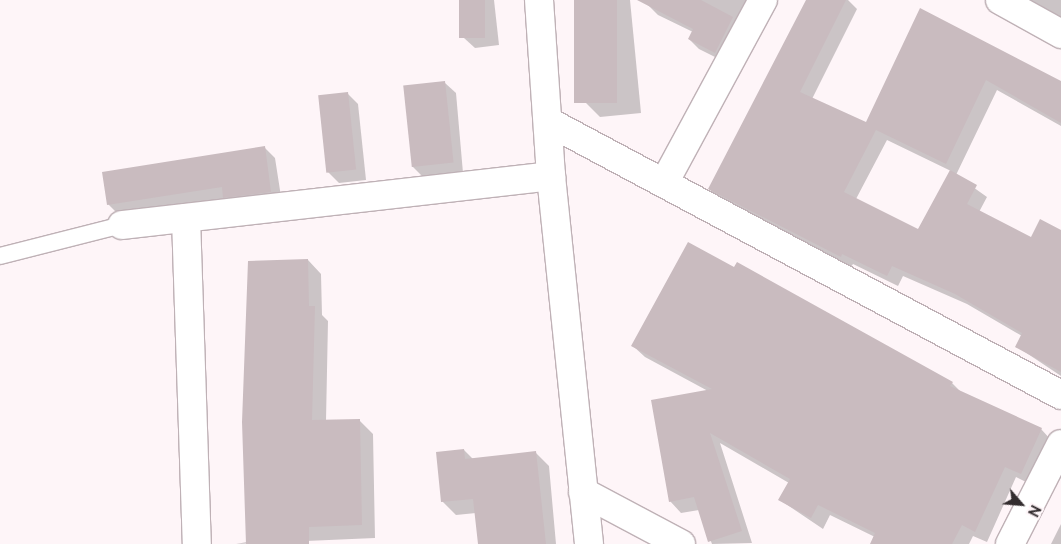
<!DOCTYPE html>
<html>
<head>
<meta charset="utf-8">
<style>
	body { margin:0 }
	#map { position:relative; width:1061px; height:544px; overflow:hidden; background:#fef5f8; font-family:Raleway,sans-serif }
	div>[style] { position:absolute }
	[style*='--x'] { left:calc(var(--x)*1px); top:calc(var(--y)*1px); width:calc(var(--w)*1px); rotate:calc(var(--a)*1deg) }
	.shadow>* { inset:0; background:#0003 }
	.building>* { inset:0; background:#c9bbbf; transform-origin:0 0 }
	.roads { filter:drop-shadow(1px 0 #bfb1b6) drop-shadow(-1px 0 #bfb1b6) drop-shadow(0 1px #bfb1b6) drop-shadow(0 -1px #bfb1b6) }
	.lane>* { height:16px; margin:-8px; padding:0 8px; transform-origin:8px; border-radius:8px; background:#fff }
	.street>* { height:28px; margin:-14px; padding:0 14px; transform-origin:14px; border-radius:14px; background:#fff }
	span { translate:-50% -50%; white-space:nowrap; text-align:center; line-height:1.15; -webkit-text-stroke:5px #fef5f8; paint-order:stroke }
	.north { position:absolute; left:996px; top:479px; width:50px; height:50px; -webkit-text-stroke:4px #fef5f8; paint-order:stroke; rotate:117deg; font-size:14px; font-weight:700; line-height:20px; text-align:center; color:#332d2f }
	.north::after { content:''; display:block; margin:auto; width:18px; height:22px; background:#332d2f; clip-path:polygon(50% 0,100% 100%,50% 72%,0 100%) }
</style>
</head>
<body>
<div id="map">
	<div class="shadow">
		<div style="clip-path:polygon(460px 0,494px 0,499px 45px,475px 48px,464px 38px)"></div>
		<div style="clip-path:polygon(576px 0,630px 0,641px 113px,600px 117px,585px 102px)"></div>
		<div style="clip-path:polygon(651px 0,757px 0,725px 62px,699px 49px,689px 39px,693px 32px,658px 15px,648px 5px)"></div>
		<div style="clip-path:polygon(evenodd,808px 0,848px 0,857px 9px,812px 99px,866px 124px,920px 10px,1061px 83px,1061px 126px,997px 90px,956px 175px,987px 197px,979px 212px,1031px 238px,1061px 231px,1061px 376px,1016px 346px,1022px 336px,967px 304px,903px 276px,898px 286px,853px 264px,851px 267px,720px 199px,709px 189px,808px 0,887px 140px,951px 171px,918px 230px,856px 199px,887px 140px)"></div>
		<div style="clip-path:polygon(1020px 0,1061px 0,1061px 22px)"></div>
		<div style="clip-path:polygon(445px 83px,456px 93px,463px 173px,423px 177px,412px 166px)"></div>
		<div style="clip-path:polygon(347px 93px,358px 104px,366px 180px,339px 183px,328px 172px)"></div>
		<div style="clip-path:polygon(264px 147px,275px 158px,282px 203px,235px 208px,226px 199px,119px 215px,108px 204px)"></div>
		<div style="clip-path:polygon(308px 260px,321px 274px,322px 315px,328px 321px,326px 421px,359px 420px,373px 434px,375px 538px,236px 544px,247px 542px)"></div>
		<div style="clip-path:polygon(633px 346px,952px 383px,962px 393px,1041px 429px,1052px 441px,1032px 485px,1016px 477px,987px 542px,973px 536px,969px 544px,871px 544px,875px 537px,830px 515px,823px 529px,780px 500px,789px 483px,720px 443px,752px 543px,712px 544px,699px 510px,681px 513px,670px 501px,708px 391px,645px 357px)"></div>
		<div style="clip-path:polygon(464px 450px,473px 459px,535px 452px,549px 466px,556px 544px,480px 544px,476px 513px,456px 515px,442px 501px)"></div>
		<div style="clip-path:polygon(1061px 524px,1061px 544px,1051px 544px)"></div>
	</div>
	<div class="building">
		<div style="left:459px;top:0;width:26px;height:38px"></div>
		<div style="left:574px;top:0;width:43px;height:103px"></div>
		<div style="clip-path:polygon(637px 0,701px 0,733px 17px,715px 53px,688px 39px,693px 29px)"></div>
		<div style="clip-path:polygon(806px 0,846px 0,800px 92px,866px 122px,920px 8px,1061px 81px,1061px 123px,986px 80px,946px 164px,876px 130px,844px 192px,918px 229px,950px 170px,977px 185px,967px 204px,1031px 237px,1040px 219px,1061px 230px,1061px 372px,1015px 347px,1022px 333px,955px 294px,892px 266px,887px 276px,842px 254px,841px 257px,708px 189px)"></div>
		<div style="left:445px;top:81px;width:82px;height:42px;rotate:84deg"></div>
		<div style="left:348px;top:92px;width:78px;height:30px;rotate:84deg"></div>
		<div style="clip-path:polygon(265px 146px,271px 192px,223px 198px,222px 187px,107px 205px,102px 172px)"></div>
		<div style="clip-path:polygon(688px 242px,734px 267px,737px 262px,953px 382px,950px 386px,1042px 428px,1021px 474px,1005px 467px,975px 532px,962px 525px,952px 544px,870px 544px,875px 533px,818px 505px,811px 518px,778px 500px,790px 479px,710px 433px,742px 531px,708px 542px,694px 497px,669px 502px,651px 400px,712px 389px,631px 346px)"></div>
		<div style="clip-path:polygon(308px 259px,309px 306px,315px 306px,312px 420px,360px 419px,362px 525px,309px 527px,309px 544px,246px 544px,242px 422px,248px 261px)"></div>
		<div style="clip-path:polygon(464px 449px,465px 459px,536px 451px,546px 544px,478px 544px,473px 499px,441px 502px,436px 452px)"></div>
	</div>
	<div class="roads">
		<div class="lane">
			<div style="--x:0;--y:256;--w:126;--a:-14.3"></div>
		</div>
		<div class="street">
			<div style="--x:539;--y:0;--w:176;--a:86.1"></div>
			<div style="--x:551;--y:176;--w:370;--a:84.1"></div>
			<div style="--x:1000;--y:0;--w:70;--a:29.1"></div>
			<div style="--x:549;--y:122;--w:580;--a:28.07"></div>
			<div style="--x:664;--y:183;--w:208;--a:-61.6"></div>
			<div style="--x:186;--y:218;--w:326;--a:88.1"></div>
			<div style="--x:122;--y:225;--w:432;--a:-6.5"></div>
			<div style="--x:583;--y:492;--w:111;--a:28"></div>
			<div style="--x:1010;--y:544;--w:112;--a:-63"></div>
		</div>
	</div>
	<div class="north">N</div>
</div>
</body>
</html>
